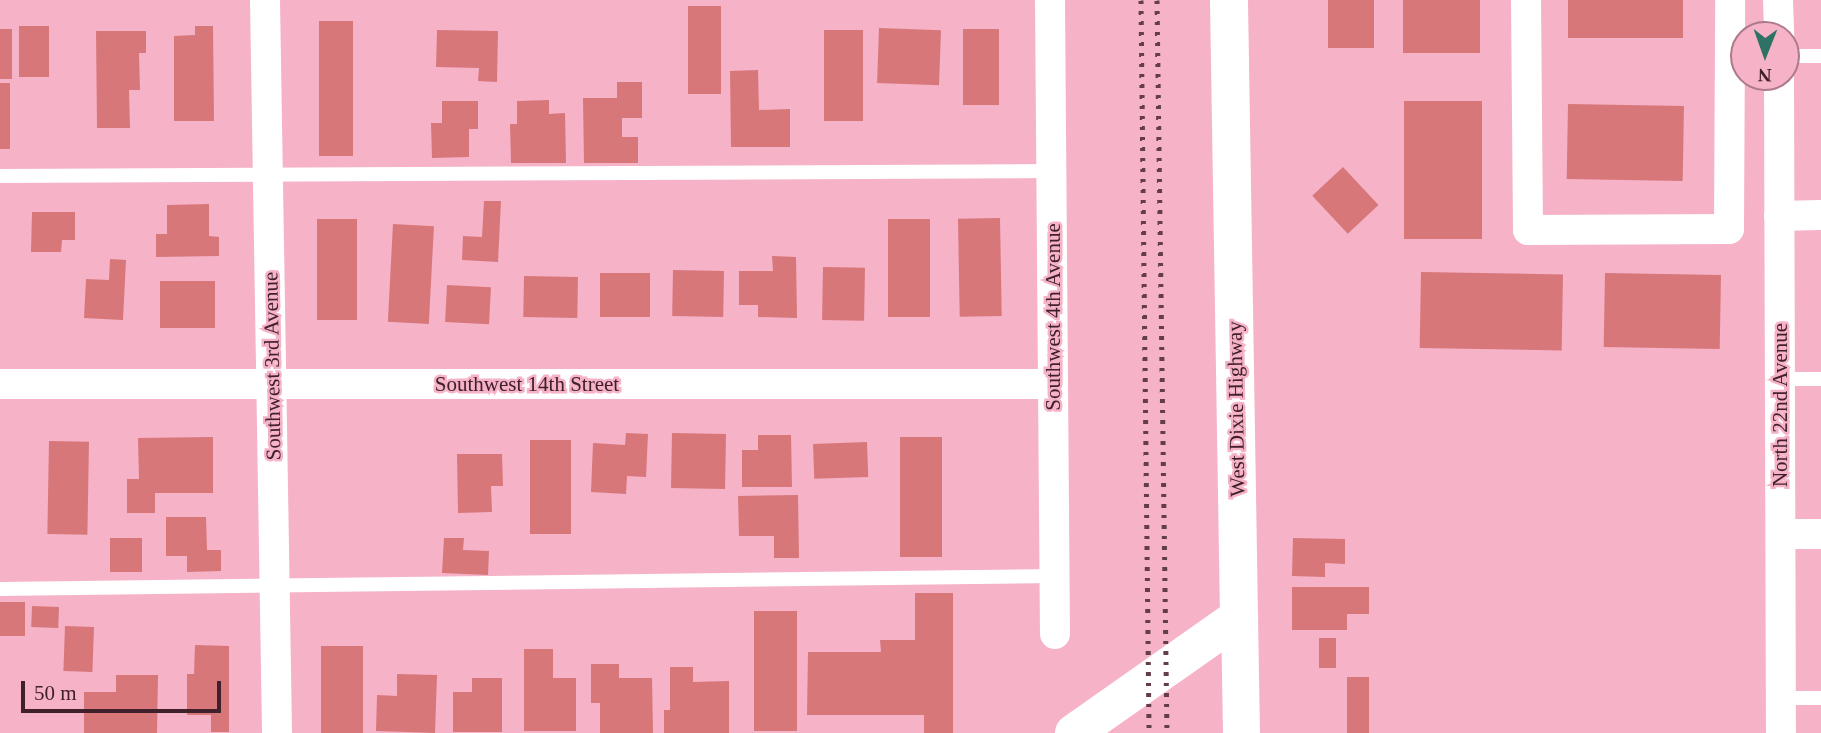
<!DOCTYPE html>
<html>
<head>
<meta charset="utf-8">
<style>
	body { margin:0 }
	#map { position:relative; width:1821px; height:733px; overflow:hidden; background:#f6b2c7; font-family:"Times New Roman",serif }
	div>[style] { position:absolute }
	[style*='--x'] { left:calc(var(--x)*1px); top:calc(var(--y)*1px); width:calc(var(--w)*1px); rotate:calc(var(--a)*1deg) }
	.building>* { inset:0; background:#d7777a; transform-origin:0 0 }
	.service>* { height:14px; margin:-7px; padding:0 7px; transform-origin:7px; border-radius:7px; background:#fff }
	.minor>* { height:30px; margin:-15px; padding:0 15px; transform-origin:15px; border-radius:15px; background:#fff }
	.tertiary>* { height:37px; margin:-18.5px; padding:0 18.5px; transform-origin:18.5px; border-radius:18.5px; background:#fff }
	.secondary>* { height:38px; margin:-19px; padding:0 19px; transform-origin:19px; border-radius:19px; background:#fff }
	.rail>* { height:5px; margin-top:-2.5px; transform-origin:0; background:repeating-linear-gradient(90deg,#643d4a 0 3.5px,transparent 0 10.5px) }
	span { translate:-50% -50%; white-space:nowrap; text-align:center; line-height:1.15; -webkit-text-stroke:5px #f6b2c7; paint-order:stroke }
	.street-label { font-size:21px; color:#40202b }
	.north { position:absolute; left:1730px; top:21px; width:70px; height:70px; box-sizing:border-box; background:#f6b2c7; border:2px solid #ad7889; border-radius:50%; rotate:181deg; font-size:19px; font-weight:700; line-height:28px; text-align:center; color:#40202b }
	.north::after { content:''; display:block; margin:auto; width:24px; height:32px; background:#2e7266; clip-path:polygon(50% 0,100% 100%,50% 72%,0 100%) }
	.scale { position:absolute; left:21px; top:681px; width:200px; height:32px; box-sizing:border-box; border:4px solid #40202b; border-top:0; padding-left:9px; font-size:21px; line-height:24px; white-space:nowrap; color:#40202b; -webkit-text-stroke:5px #f6b2c7; paint-order:stroke }
</style>
</head>
<body>
<div id="map">
	<div class="building">
		<div style="left:1328px;top:0;width:46px;height:48px"></div>
		<div style="left:1403px;top:0;width:77px;height:53px"></div>
		<div style="left:1568px;top:0;width:115px;height:38px"></div>
		<div style="left:688px;top:6px;width:33px;height:88px"></div>
		<div style="left:353px;top:21px;width:135px;height:34px;rotate:90deg"></div>
		<div style="left:49px;top:26px;width:51px;height:30px;rotate:90deg"></div>
		<div style="clip-path:polygon(195px 26px,213px 26px,214px 121px,174px 121px,174px 36px,195px 35px)"></div>
		<div style="left:879px;top:28px;width:62px;height:55px;rotate:2deg"></div>
		<div style="left:0;top:29px;width:12px;height:50px"></div>
		<div style="left:963px;top:29px;width:36px;height:76px"></div>
		<div style="clip-path:polygon(437px 30px,498px 31px,497px 82px,478px 81px,479px 68px,436px 67px)"></div>
		<div style="left:824px;top:30px;width:39px;height:91px"></div>
		<div style="clip-path:polygon(96px 31px,146px 31px,146px 53px,139px 53px,140px 90px,129px 90px,130px 128px,97px 128px)"></div>
		<div style="clip-path:polygon(758px 70px,759px 110px,790px 109px,790px 147px,731px 147px,730px 71px)"></div>
		<div style="clip-path:polygon(617px 82px,642px 82px,642px 118px,622px 118px,622px 137px,638px 137px,638px 163px,584px 163px,583px 98px,617px 98px)"></div>
		<div style="left:0;top:83px;width:10px;height:66px"></div>
		<div style="clip-path:polygon(549px 100px,549px 114px,565px 113px,566px 163px,511px 163px,510px 124px,517px 124px,517px 101px)"></div>
		<div style="clip-path:polygon(442px 101px,478px 101px,478px 129px,469px 129px,469px 157px,432px 158px,431px 123px,442px 123px)"></div>
		<div style="left:1404px;top:101px;width:78px;height:138px"></div>
		<div style="left:1568px;top:104px;width:116px;height:75px;rotate:1deg"></div>
		<div style="left:1343px;top:167px;width:52px;height:42px;rotate:47deg"></div>
		<div style="clip-path:polygon(484px 201px,501px 201px,498px 262px,462px 260px,463px 236px,482px 237px)"></div>
		<div style="clip-path:polygon(209px 204px,209px 236px,219px 237px,219px 256px,156px 257px,156px 234px,167px 234px,167px 205px)"></div>
		<div style="clip-path:polygon(32px 212px,75px 212px,75px 240px,62px 240px,61px 252px,31px 252px)"></div>
		<div style="left:1000px;top:218px;width:98px;height:42px;rotate:89deg"></div>
		<div style="left:317px;top:219px;width:40px;height:101px"></div>
		<div style="left:888px;top:219px;width:42px;height:98px"></div>
		<div style="left:393px;top:224px;width:41px;height:98px;rotate:3deg"></div>
		<div style="clip-path:polygon(772px 256px,796px 257px,797px 318px,758px 317px,758px 305px,739px 305px,739px 271px,773px 271px)"></div>
		<div style="clip-path:polygon(110px 259px,126px 260px,123px 320px,84px 318px,86px 279px,109px 280px)"></div>
		<div style="left:823px;top:267px;width:42px;height:53px;rotate:1deg"></div>
		<div style="left:673px;top:270px;width:51px;height:46px;rotate:1deg"></div>
		<div style="left:1421px;top:272px;width:142px;height:76px;rotate:1deg"></div>
		<div style="left:600px;top:273px;width:50px;height:44px"></div>
		<div style="left:1605px;top:273px;width:116px;height:74px;rotate:1deg"></div>
		<div style="left:524px;top:276px;width:54px;height:41px;rotate:1deg"></div>
		<div style="left:160px;top:281px;width:55px;height:47px"></div>
		<div style="left:447px;top:285px;width:44px;height:37px;rotate:3deg"></div>
		<div style="clip-path:polygon(626px 433px,648px 434px,646px 477px,627px 476px,626px 494px,591px 492px,593px 443px,625px 445px)"></div>
		<div style="left:672px;top:433px;width:54px;height:55px;rotate:1deg"></div>
		<div style="clip-path:polygon(758px 435px,791px 435px,792px 487px,742px 487px,742px 450px,758px 450px)"></div>
		<div style="clip-path:polygon(213px 437px,213px 493px,155px 493px,155px 513px,127px 513px,127px 479px,139px 479px,138px 438px)"></div>
		<div style="left:942px;top:437px;width:120px;height:42px;rotate:90deg"></div>
		<div style="left:530px;top:440px;width:41px;height:94px"></div>
		<div style="left:49px;top:441px;width:40px;height:93px;rotate:1deg"></div>
		<div style="left:867px;top:442px;width:35px;height:54px;rotate:88deg"></div>
		<div style="clip-path:polygon(457px 454px,502px 454px,503px 486px,491px 486px,492px 512px,458px 513px)"></div>
		<div style="clip-path:polygon(798px 495px,799px 558px,774px 558px,774px 536px,739px 536px,738px 496px)"></div>
		<div style="clip-path:polygon(166px 517px,206px 517px,207px 550px,221px 550px,221px 571px,187px 572px,187px 556px,166px 556px)"></div>
		<div style="left:110px;top:538px;width:32px;height:34px"></div>
		<div style="clip-path:polygon(444px 538px,464px 538px,463px 550px,489px 551px,488px 575px,442px 573px)"></div>
		<div style="clip-path:polygon(1293px 538px,1345px 539px,1345px 564px,1325px 563px,1325px 577px,1292px 576px)"></div>
		<div style="clip-path:polygon(1292px 587px,1369px 587px,1369px 614px,1347px 614px,1347px 630px,1292px 630px)"></div>
		<div style="clip-path:polygon(915px 593px,953px 593px,953px 733px,924px 733px,924px 715px,807px 715px,808px 652px,881px 652px,880px 640px,915px 640px)"></div>
		<div style="left:25px;top:602px;width:34px;height:25px;rotate:90deg"></div>
		<div style="left:32px;top:606px;width:27px;height:21px;rotate:2deg"></div>
		<div style="left:754px;top:611px;width:43px;height:120px"></div>
		<div style="left:65px;top:626px;width:29px;height:45px;rotate:2deg"></div>
		<div style="left:1319px;top:638px;width:17px;height:30px"></div>
		<div style="clip-path:polygon(195px 645px,229px 646px,229px 732px,211px 732px,211px 715px,187px 715px,187px 674px,194px 674px)"></div>
		<div style="left:321px;top:646px;width:42px;height:87px"></div>
		<div style="clip-path:polygon(524px 649px,553px 649px,553px 678px,576px 678px,576px 731px,524px 731px)"></div>
		<div style="clip-path:polygon(591px 664px,619px 664px,619px 678px,652px 678px,653px 733px,600px 733px,600px 703px,591px 703px)"></div>
		<div style="clip-path:polygon(670px 667px,693px 667px,693px 682px,729px 681px,729px 733px,664px 733px,664px 710px,670px 710px)"></div>
		<div style="clip-path:polygon(397px 674px,437px 675px,435px 733px,376px 731px,377px 695px,397px 696px)"></div>
		<div style="clip-path:polygon(116px 675px,158px 675px,157px 733px,84px 733px,84px 692px,116px 692px)"></div>
		<div style="left:1347px;top:677px;width:22px;height:56px"></div>
		<div style="clip-path:polygon(472px 678px,502px 678px,502px 732px,453px 732px,453px 692px,472px 692px)"></div>
	</div>
	<div class="service">
		<div style="--x:1786;--y:56;--w:35;--a:0"></div>
		<div style="--x:0;--y:176;--w:1051;--a:-0.27"></div>
		<div style="--x:1780;--y:379;--w:41;--a:0"></div>
		<div style="--x:0;--y:589;--w:1055;--a:-0.71"></div>
		<div style="--x:1781;--y:698;--w:40;--a:0"></div>
	</div>
	<div class="minor">
		<div style="--x:265;--y:0;--w:733;--a:89.06"></div>
		<div style="--x:1050;--y:0;--w:634;--a:89.55"></div>
		<div style="--x:1526;--y:0;--w:230;--a:89.5"></div>
		<div style="--x:1528;--y:230;--w:201;--a:-0.3"></div>
		<div style="--x:1729;--y:229;--w:229;--a:-89.7"></div>
		<div style="--x:1778;--y:0;--w:35;--a:88"></div>
		<div style="--x:1779;--y:77;--w:656;--a:89.83"></div>
		<div style="--x:1779;--y:216;--w:42;--a:-1.4"></div>
		<div style="--x:0;--y:384;--w:1053;--a:0"></div>
		<div style="--x:1781;--y:534;--w:40;--a:0"></div>
	</div>
	<div class="tertiary">
		<div style="--x:1239;--y:617;--w:116;--a:89"></div>
	</div>
	<div class="secondary">
		<div style="--x:1074;--y:733;--w:202;--a:-35.1"></div>
		<div style="--x:1239;--y:617;--w:617;--a:-90.93"></div>
	</div>
	<div class="rail">
		<div style="--x:1141;--y:0;--w:733;--a:89.37"></div>
		<div style="--x:1157;--y:0;--w:733;--a:89.22"></div>
	</div>
	<div class="street-label">
		<span style="left:1053px;top:317px;rotate:-90deg">Southwest 4th Avenue</span>
		<span style="left:272px;top:366px;rotate:-91deg">Southwest 3rd Avenue</span>
		<span style="left:527px;top:384px">Southwest 14th Street</span>
		<span style="left:1780px;top:405px;rotate:-90deg">North 22nd Avenue</span>
		<span style="left:1236px;top:409px;rotate:-91deg">West Dixie Highway</span>
	</div>
	<div class="north">N</div>
	<div class="scale">50 m</div>
</div>
</body>
</html>
